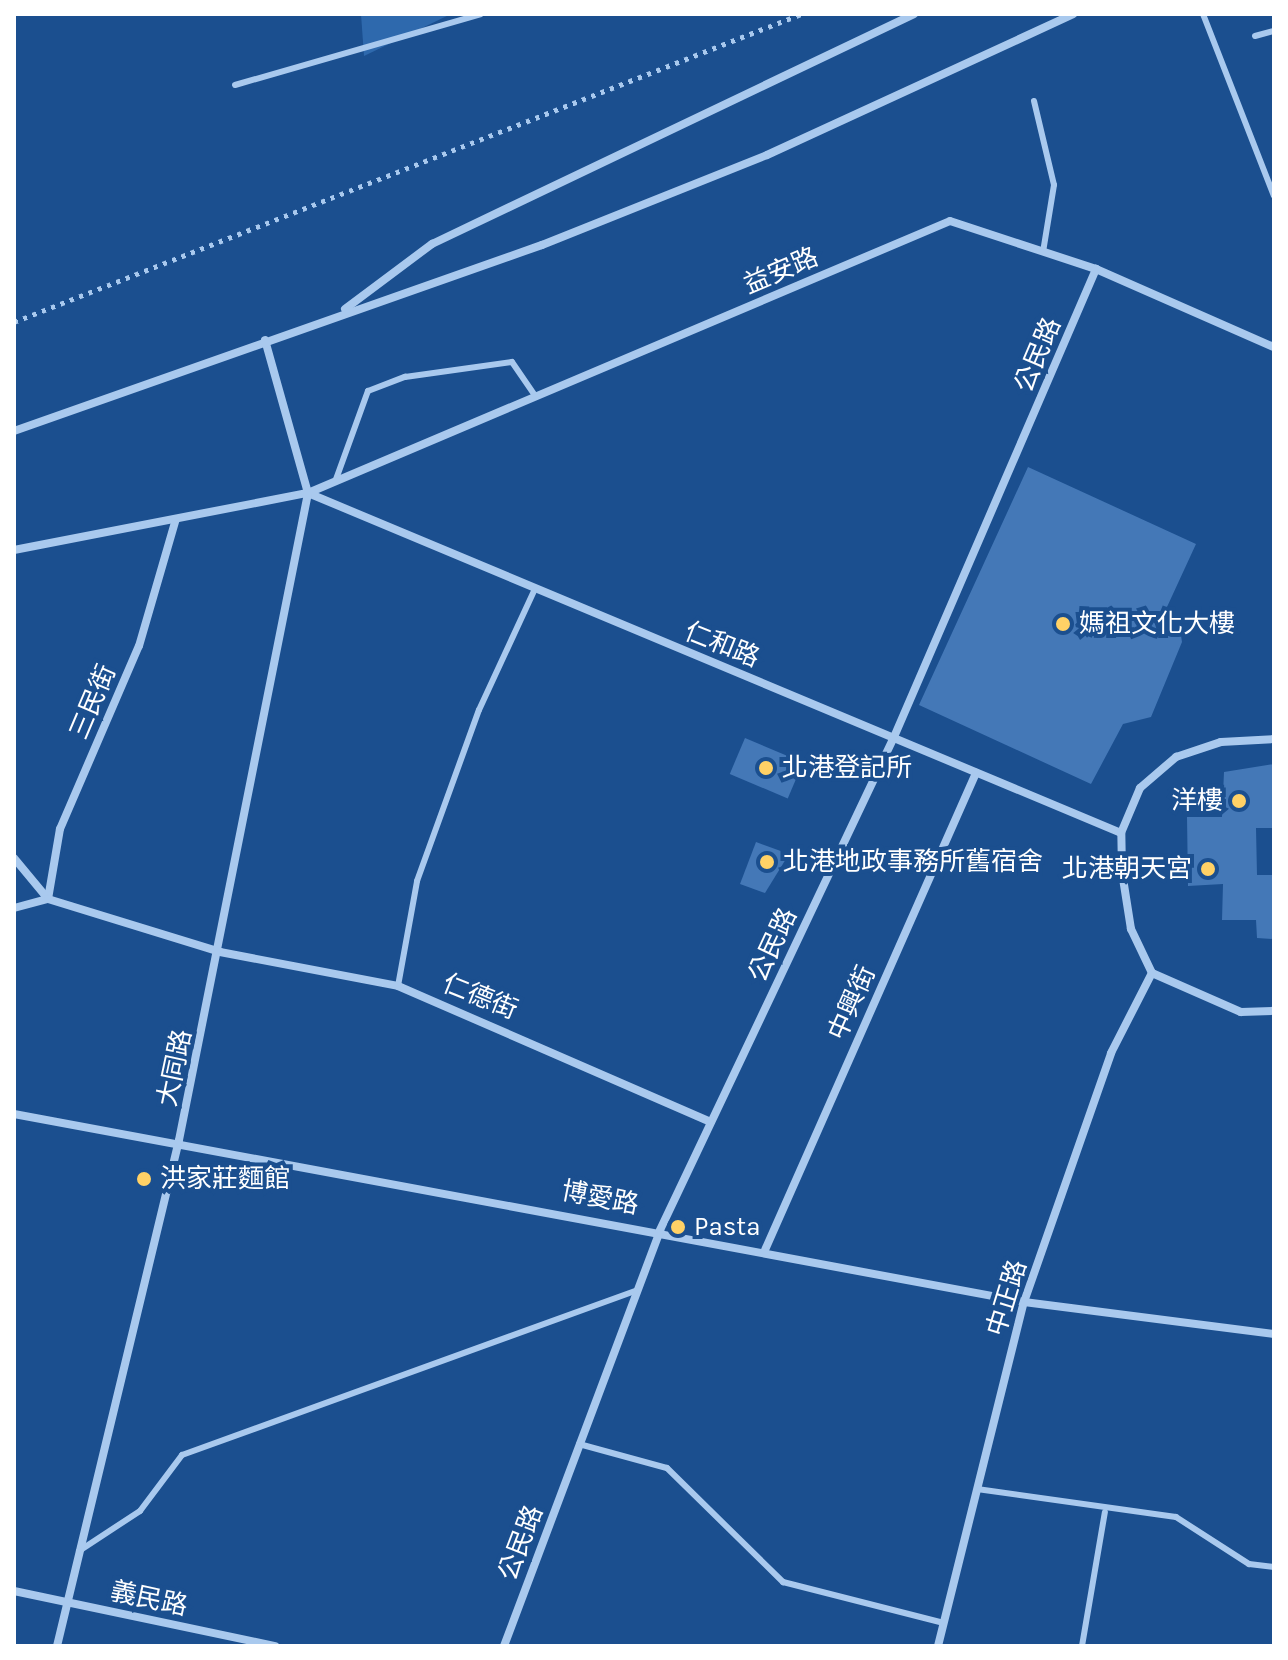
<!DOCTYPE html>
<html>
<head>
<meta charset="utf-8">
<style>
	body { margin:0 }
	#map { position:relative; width:1288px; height:1660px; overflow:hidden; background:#1b4f8f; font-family:Karla,"Noto Sans TC",sans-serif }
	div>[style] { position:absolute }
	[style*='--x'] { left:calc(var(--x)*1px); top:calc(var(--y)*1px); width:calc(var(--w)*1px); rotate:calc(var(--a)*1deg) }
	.green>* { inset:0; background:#2e69ad }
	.building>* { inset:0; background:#4478b7; transform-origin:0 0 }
	.path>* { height:5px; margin-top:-2.5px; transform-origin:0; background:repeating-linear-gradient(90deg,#a9c9ee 0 4px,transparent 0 10px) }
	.service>* { height:6px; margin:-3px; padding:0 3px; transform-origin:3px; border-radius:3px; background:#a9c9ee }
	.minor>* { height:8px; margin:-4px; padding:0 4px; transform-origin:4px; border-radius:4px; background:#a9c9ee }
	.dots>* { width:22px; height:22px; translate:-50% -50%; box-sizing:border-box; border:4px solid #1b4f8f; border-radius:50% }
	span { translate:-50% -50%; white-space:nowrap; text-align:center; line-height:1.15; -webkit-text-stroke:8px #1b4f8f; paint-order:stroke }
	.street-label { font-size:26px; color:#fff }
	.poi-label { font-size:26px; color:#fff }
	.left { translate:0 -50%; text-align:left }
	.right { translate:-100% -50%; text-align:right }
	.frame { position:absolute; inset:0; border:16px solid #fff; pointer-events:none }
</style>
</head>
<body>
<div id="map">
	<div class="green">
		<div style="clip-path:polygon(361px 14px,451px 14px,364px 56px)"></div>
	</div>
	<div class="building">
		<div style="clip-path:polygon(1028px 467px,1196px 544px,1161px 620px,1180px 629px,1182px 642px,1151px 717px,1123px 724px,1091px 784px,919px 705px)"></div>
		<div style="left:745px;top:738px;width:63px;height:39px;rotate:23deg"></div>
		<div style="clip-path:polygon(1274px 764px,1274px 828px,1256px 828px,1257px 875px,1274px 875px,1274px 939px,1257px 938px,1256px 920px,1222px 920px,1223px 884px,1188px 886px,1187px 817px,1222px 817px,1224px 772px)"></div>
		<div style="clip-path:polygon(756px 842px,789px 854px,765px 893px,740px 884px)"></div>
	</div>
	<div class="path">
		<div style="--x:14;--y:322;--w:845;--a:-21.37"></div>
	</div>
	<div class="service">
		<div style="--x:1203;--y:14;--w:195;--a:68.7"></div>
		<div style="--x:1255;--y:36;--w:20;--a:-15"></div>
		<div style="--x:235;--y:85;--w:256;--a:-16.1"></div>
		<div style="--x:1034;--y:101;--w:86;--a:76.6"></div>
		<div style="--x:1054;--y:185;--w:68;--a:99.3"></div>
		<div style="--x:335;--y:482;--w:97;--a:-70.1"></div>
		<div style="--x:368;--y:391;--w:40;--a:-21"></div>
		<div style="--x:405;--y:377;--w:108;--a:-8"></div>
		<div style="--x:512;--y:362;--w:42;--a:55.6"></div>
		<div style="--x:398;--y:986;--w:107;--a:-79.7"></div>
		<div style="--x:417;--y:881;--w:182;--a:-70.1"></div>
		<div style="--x:479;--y:710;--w:133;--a:-65.2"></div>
		<div style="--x:579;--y:1444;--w:91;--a:15.3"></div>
		<div style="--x:667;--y:1468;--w:163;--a:44.5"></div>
		<div style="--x:783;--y:1582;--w:166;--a:14.3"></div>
		<div style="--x:977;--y:1489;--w:201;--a:8"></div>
		<div style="--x:1176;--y:1517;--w:87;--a:32.8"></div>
		<div style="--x:1249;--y:1564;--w:25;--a:7"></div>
		<div style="--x:79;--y:1551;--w:73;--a:-33.3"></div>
		<div style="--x:140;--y:1511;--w:70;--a:-53.1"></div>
		<div style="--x:182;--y:1455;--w:484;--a:-19.9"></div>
		<div style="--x:1082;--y:1646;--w:136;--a:-80.3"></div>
	</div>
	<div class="minor">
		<div style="--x:345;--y:309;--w:109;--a:-36.8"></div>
		<div style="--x:432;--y:244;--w:534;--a:-25.51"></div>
		<div style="--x:265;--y:340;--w:159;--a:74.3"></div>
		<div style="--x:308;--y:493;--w:881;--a:22.69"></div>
		<div style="--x:14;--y:431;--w:560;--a:-19.41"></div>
		<div style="--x:542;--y:245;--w:242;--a:-21.8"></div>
		<div style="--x:767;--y:155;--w:337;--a:-24.7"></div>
		<div style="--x:14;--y:550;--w:299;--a:-11"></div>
		<div style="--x:308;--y:493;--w:697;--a:-22.96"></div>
		<div style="--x:950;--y:221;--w:154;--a:18.2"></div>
		<div style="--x:1096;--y:269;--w:194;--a:23.7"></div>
		<div style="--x:14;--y:858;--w:53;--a:50.3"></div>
		<div style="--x:48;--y:899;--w:71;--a:-80.3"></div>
		<div style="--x:60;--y:829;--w:199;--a:-66.7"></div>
		<div style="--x:139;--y:646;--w:132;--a:-73.8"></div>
		<div style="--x:14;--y:908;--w:35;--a:-15"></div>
		<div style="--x:48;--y:899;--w:180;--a:17.1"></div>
		<div style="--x:220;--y:952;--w:181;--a:10.8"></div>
		<div style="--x:398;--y:986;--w:341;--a:23.5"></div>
		<div style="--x:1152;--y:973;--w:49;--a:-115.5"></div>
		<div style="--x:1131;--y:929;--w:58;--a:-99"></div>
		<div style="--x:1122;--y:872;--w:39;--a:-91"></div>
		<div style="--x:1121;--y:833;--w:49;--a:-67.1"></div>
		<div style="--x:1140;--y:788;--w:48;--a:-40.7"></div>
		<div style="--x:1176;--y:757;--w:47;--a:-18.4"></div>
		<div style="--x:1221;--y:742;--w:53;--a:-3.2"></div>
		<div style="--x:1152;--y:973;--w:97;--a:23.7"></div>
		<div style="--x:1241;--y:1012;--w:33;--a:-2"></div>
		<div style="--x:14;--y:1114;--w:1027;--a:10.54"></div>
		<div style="--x:1024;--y:1302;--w:252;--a:7.3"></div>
		<div style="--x:765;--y:1250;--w:522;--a:-66.14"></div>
		<div style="--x:14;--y:1591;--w:267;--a:11.9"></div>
		<div style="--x:57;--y:1646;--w:520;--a:-76.44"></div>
		<div style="--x:179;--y:1140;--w:660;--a:-78.72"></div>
		<div style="--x:504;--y:1646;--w:444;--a:-69.4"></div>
		<div style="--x:660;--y:1230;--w:546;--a:-64.61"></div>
		<div style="--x:894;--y:737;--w:510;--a:-66.65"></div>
		<div style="--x:938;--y:1646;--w:355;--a:-76"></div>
		<div style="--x:1024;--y:1302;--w:264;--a:-70.7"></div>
		<div style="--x:1111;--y:1053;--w:90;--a:-62.9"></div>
	</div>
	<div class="dots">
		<div style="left:1063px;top:624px;background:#ffd166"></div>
		<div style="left:766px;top:768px;background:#ffd166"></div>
		<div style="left:1239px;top:801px;background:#ffd166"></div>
		<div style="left:767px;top:862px;background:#ffd166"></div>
		<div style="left:1208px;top:869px;background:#ffd166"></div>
		<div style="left:144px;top:1179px;background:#ffd166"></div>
		<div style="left:678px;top:1227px;background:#ffd166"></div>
	</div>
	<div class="street-label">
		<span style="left:781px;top:271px;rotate:-23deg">益安路</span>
		<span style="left:1038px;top:355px;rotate:-67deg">公民路</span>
		<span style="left:722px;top:645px;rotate:22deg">仁和路</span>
		<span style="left:93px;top:702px;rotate:-67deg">三民街</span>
		<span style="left:773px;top:945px;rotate:-65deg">公民路</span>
		<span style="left:480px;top:997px;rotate:22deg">仁德街</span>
		<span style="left:852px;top:1003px;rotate:-66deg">中興街</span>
		<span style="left:175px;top:1068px;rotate:-78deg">大同路</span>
		<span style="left:600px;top:1198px;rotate:11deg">博愛路</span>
		<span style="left:1007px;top:1298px;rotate:-73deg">中正路</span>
		<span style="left:521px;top:1543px;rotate:-69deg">公民路</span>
		<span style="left:149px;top:1599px;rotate:12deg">義民路</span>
	</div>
	<div class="poi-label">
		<span class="left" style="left:1079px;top:624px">媽祖文化大樓</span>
		<span class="left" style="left:782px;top:768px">北港登記所</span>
		<span class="right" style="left:1223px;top:801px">洋樓</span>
		<span class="left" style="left:783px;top:862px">北港地政事務所舊宿舍</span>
		<span class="right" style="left:1192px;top:869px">北港朝天宮</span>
		<span class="left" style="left:160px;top:1179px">洪家莊麵館</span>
		<span class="left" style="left:694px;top:1227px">Pasta</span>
	</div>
	<div class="frame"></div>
</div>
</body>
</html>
